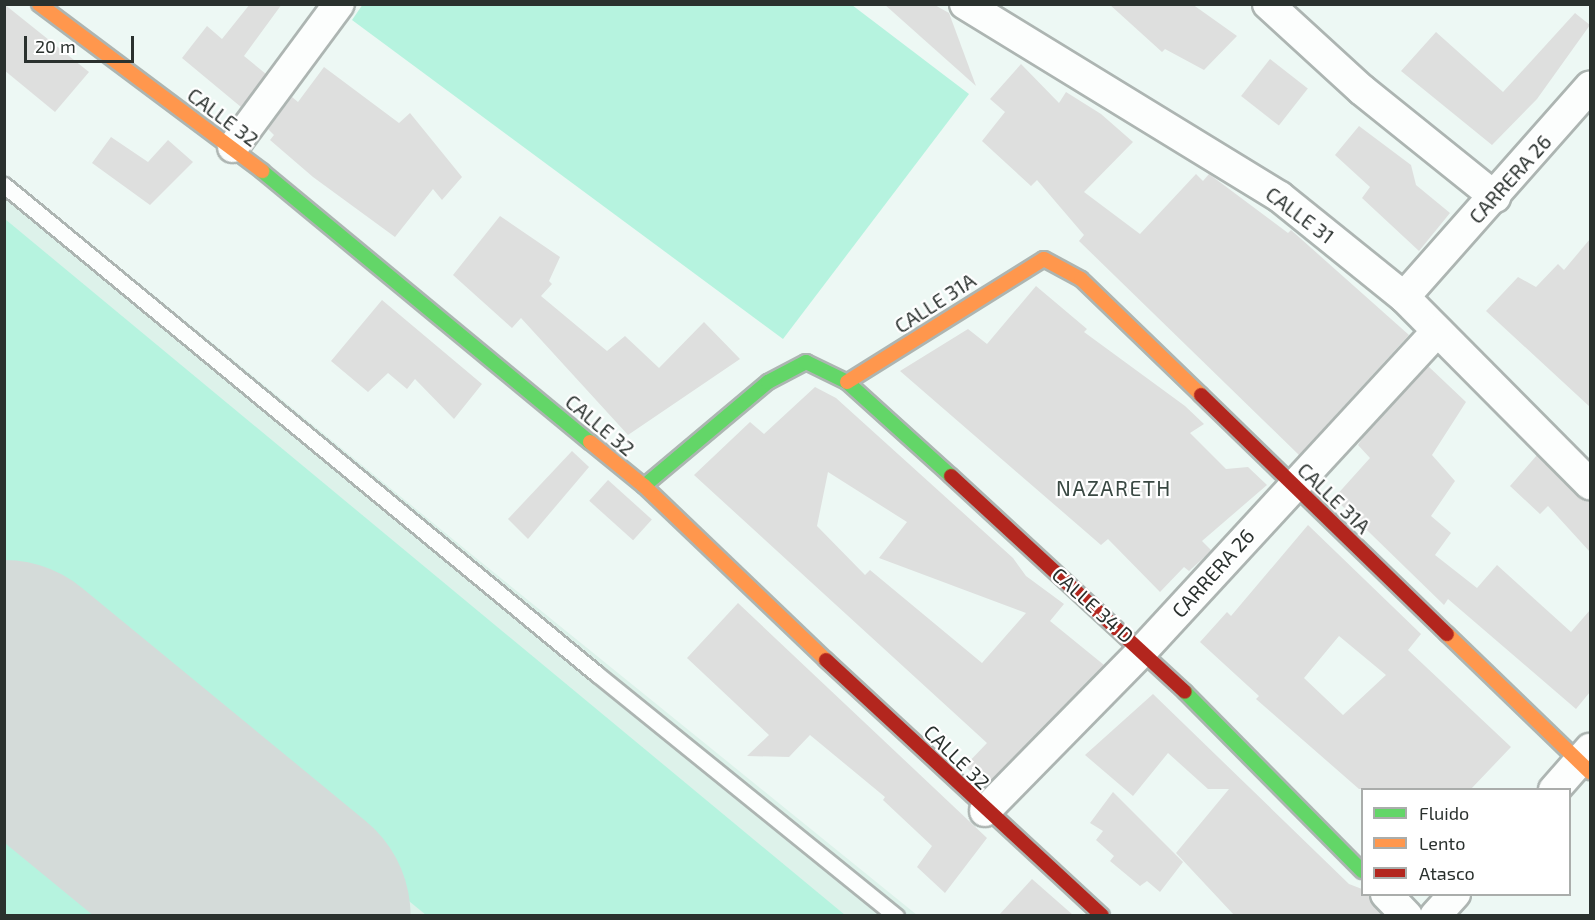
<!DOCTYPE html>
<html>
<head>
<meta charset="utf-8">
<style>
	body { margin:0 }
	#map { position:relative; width:1595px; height:920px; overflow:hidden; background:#edf8f4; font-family:"Exo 2",sans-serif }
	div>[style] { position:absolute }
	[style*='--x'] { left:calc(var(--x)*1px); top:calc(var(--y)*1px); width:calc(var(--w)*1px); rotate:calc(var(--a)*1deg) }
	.built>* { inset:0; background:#ddf2ea }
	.green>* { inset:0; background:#b6f3df }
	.runway>* { height:246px; margin:-123px; padding:0 123px; transform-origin:123px; border-radius:123px; background:#d4dbd9 }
	.building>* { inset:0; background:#dedfde; transform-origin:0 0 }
	.roads { filter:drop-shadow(2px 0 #adb5b2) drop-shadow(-2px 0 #adb5b2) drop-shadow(0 2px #adb5b2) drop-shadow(0 -2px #adb5b2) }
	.lane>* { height:15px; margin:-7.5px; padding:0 7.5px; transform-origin:7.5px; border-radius:7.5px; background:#fcfefd }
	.street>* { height:30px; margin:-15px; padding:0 15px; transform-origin:15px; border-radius:15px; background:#fcfefd }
	.fast>* { height:14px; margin:-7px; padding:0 7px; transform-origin:7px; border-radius:7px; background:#63d668 }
	.slow>* { height:14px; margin:-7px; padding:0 7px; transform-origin:7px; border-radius:7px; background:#ff974d }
	.jam>* { height:14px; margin:-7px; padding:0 7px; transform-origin:7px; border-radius:7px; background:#b3261e }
	span { translate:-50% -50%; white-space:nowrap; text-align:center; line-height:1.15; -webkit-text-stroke:4.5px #fff; paint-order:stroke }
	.street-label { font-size:20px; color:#2a312e }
	.neighbourhood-label { font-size:21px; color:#394842; letter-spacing:1.5px }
	.frame { position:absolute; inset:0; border:6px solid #2a312e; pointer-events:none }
	.legend { position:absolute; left:1361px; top:788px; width:210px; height:108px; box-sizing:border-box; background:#fff; border:2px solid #aaadab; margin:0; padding:8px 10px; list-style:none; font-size:18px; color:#2a312e }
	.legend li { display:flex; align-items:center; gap:12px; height:30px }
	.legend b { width:30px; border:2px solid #aaadab }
	.scale { position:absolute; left:24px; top:36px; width:110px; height:27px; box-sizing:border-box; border:3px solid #2a312e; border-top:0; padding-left:8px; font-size:18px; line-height:21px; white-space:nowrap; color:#2a312e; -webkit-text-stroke:4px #fff; paint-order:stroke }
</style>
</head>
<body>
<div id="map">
	<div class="built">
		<div style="clip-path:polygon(4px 173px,476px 558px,917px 915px,5px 915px)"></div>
	</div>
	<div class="green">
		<div style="clip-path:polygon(363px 4px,852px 5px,969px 94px,783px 339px,352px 20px)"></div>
		<div style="clip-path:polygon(4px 219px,5px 219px,845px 915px,426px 915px,5px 570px)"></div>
		<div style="clip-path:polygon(5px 782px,167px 915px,5px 915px)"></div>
	</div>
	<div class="runway">
		<div style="--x:4;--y:683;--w:367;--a:39.4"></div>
	</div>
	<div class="building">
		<div style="clip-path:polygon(4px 4px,89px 72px,55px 112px,4px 70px)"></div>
		<div style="clip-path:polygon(250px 4px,282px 4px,244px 56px,266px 74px,241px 107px,182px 58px,207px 26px,222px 39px)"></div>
		<div style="clip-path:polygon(884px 4px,933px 4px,949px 13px,976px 86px)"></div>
		<div style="clip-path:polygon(1109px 4px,1192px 4px,1237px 36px,1204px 70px,1165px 49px,1162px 52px)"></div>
		<div style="clip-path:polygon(1575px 13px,1590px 25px,1537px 99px,1492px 145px,1401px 71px,1436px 32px,1503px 92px)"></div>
		<div style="left:1270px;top:59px;width:48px;height:47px;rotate:38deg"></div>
		<div style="clip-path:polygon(1021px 64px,1059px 103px,1066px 92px,1101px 114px,1133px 142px,1084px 192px,1140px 234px,1196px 174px,1203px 181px,1209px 174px,1288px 233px,1291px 230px,1409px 335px,1299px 455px,1079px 241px,1084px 235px,1037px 180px,1031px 186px,982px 141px,1005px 112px,990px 99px)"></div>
		<div style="clip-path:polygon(324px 67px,399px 123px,410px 113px,462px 177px,442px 200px,433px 189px,395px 237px,313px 177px,270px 140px,274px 135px,268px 129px,292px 97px,298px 102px)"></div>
		<div style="clip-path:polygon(1359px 126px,1411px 165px,1416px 185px,1450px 213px,1419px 251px,1362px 198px,1370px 187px,1335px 155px)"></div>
		<div style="clip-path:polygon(111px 137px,148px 162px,168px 140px,193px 162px,150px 205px,92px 163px)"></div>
		<div style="clip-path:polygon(500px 216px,560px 257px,549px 281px,552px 284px,541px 296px,607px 351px,625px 336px,659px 368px,704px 322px,740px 359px,628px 435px,521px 318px,512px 328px,453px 275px)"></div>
		<div style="clip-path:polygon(1590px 239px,1590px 407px,1486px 311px,1518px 277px,1536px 287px,1558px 264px,1564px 270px)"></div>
		<div style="clip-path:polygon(1036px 286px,1087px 329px,1084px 332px,1185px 406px,1204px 424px,1190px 433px,1226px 469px,1248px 467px,1267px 485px,1202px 541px,1211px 550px,1208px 554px,1189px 571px,1184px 567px,1160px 592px,1108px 539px,1101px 545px,900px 371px,968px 329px,987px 344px)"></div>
		<div style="clip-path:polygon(382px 300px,482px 384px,454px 419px,415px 379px,407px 389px,388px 373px,368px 392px,331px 361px)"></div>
		<div style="clip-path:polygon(1428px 366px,1466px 402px,1432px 455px,1455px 481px,1431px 516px,1451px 533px,1435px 555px,1477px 588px,1497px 565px,1571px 632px,1590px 610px,1590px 692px,1576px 709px,1448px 599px,1444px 605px,1334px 498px,1370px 458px,1358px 445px,1365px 434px)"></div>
		<div style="clip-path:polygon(evenodd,815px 387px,836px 398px,1013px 558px,1026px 576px,1064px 604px,1050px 621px,1104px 665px,986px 786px,965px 766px,987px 743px,694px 475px,750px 422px,764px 434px,815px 387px,828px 472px,907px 522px,879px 558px,1026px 613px,982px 663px,870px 570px,865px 575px,817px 526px,828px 472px)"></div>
		<div style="clip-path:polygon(572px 451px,589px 467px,528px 539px,508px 519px)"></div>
		<div style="clip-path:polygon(1537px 455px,1578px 496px,1590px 501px,1590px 552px,1548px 506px,1540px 514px,1510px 486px)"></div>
		<div style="left:608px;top:480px;width:59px;height:28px;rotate:42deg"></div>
		<div style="clip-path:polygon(evenodd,1308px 525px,1421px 634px,1408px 650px,1511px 747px,1471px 789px,1359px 789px,1256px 699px,1259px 696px,1200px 642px,1227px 612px,1231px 616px,1308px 525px,1339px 636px,1386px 675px,1343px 715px,1304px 678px,1339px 636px)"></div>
		<div style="clip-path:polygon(738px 603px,987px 838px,945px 893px,917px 867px,932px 846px,883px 800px,885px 797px,810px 735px,789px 757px,747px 756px,769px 735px,687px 658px)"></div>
		<div style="clip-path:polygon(1153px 694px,1349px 884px,1362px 889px,1362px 894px,1369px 894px,1383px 915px,1234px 915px,1176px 853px,1229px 789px,1208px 789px,1168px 753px,1133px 796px,1085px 755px)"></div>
		<div style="clip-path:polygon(1113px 792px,1183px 862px,1160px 892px,1147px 881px,1140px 886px,1110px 861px,1114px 856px,1096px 840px,1103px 831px,1090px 823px)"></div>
		<div style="clip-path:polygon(1032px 879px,1073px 915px,999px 915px)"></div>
	</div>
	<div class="roads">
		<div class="lane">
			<div style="--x:4;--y:185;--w:769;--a:39.51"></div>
			<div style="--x:597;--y:674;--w:385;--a:39"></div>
		</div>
		<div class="street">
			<div style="--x:965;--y:4;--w:369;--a:31.5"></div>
			<div style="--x:1280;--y:197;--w:159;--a:38.9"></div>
			<div style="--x:1404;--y:297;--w:264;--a:45.2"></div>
			<div style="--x:1268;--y:4;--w:127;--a:42.5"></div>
			<div style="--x:1362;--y:90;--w:171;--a:38.8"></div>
			<div style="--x:233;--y:147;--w:178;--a:-53.5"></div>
			<div style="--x:1404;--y:297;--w:281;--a:-48.5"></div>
			<div style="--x:1554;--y:790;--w:55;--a:-48.7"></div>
			<div style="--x:985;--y:811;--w:226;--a:-45.5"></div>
			<div style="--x:1143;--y:650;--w:434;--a:-47.3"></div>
			<div style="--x:1386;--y:894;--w:30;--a:46"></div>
			<div style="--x:1435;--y:916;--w:30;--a:-48"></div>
		</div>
		<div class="fast">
			<div style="--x:262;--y:171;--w:425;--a:39.6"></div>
			<div style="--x:644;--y:486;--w:162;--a:-40"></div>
			<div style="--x:768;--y:382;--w:43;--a:-27.8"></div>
			<div style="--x:806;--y:362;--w:46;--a:26"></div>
			<div style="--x:847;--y:382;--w:140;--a:42.1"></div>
			<div style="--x:1185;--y:692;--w:252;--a:45.3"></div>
		</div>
		<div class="slow">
			<div style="--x:39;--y:4;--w:279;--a:36.8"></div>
			<div style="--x:847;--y:382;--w:232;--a:-32"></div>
			<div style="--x:1044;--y:259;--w:42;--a:28.4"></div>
			<div style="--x:1081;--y:279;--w:167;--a:44"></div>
			<div style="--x:590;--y:442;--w:70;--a:39.2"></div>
			<div style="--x:644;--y:486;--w:252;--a:43.7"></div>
			<div style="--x:1447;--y:634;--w:199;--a:44"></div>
		</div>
		<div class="jam">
			<div style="--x:1201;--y:395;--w:343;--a:44.2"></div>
			<div style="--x:951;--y:476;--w:318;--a:42.7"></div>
			<div style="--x:826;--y:660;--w:376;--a:42.8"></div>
		</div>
	</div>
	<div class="street-label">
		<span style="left:223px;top:117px;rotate:37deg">CALLE 32</span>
		<span style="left:1510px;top:179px;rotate:-48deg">CARRERA 26</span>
		<span style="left:1300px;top:215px;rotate:37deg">CALLE 31</span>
		<span style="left:935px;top:303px;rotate:-33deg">CALLE 31A</span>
		<span style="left:600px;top:425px;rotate:40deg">CALLE 32</span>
		<span style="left:1334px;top:498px;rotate:44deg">CALLE 31A</span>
		<span style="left:1213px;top:573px;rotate:-48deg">CARRERA 26</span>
		<span style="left:1093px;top:605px;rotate:42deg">CALLE 34 D</span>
		<span style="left:957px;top:757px;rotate:44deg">CALLE 32</span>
	</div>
	<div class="neighbourhood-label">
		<span style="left:1114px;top:488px">NAZARETH</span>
	</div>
	<div class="frame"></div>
	<ul class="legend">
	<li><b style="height:8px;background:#63d668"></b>Fluido</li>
	<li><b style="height:8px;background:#ff974d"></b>Lento</li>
	<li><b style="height:8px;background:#b3261e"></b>Atasco</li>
	</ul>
	<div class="scale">20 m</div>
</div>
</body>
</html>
